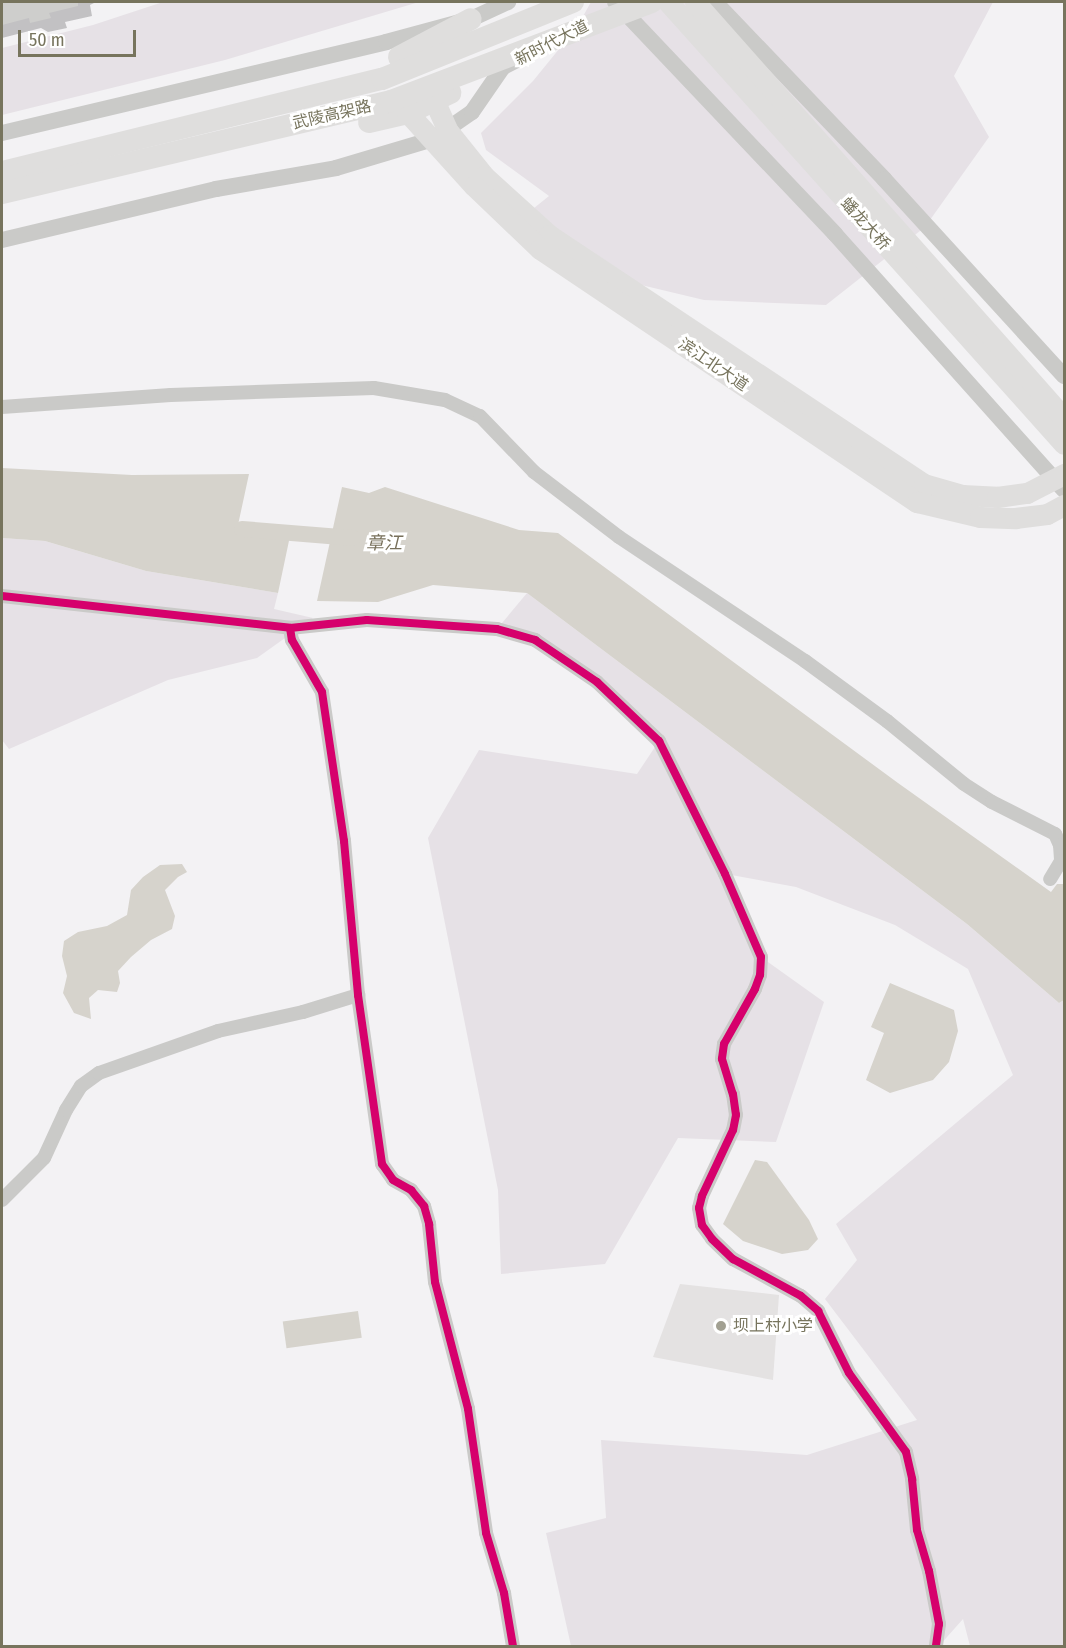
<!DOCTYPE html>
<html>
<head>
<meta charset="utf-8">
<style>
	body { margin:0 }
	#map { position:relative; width:1066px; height:1648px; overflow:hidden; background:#f3f2f4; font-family:"Fira Sans Condensed","Noto Sans SC",sans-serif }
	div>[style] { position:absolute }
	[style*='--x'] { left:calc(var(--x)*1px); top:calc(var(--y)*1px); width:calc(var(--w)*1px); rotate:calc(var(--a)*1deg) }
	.built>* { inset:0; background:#e4e2e2 }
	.green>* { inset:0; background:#e6e1e6 }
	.water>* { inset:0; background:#d6d3cc; transform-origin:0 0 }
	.shadow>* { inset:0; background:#0003 }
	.canal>* { height:16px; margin:-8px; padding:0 8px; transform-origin:8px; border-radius:8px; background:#d6d3cc }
	.building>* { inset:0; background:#cececc }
	.minor>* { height:14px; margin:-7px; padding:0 7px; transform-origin:7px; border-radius:7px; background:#cacac8 }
	.tertiary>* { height:16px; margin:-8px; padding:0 8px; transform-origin:8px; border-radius:8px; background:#cacac8 }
	.primary>* { height:21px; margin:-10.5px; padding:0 10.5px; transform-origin:10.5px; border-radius:10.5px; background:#dfdedd }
	.trunk>* { height:22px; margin:-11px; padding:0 11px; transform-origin:11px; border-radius:11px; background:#dfdedd }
	.cycleway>* { height:8px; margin:-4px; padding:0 4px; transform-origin:4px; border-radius:4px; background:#d6006c }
	.dots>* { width:16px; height:16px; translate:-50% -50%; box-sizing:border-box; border:3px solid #fff; border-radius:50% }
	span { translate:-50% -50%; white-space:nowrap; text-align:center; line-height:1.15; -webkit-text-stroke:6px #fff; paint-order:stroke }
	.street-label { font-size:16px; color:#77745d }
	.poi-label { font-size:16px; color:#77745d }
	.left { translate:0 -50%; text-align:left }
	.water-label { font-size:18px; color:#78705b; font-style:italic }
	.frame { position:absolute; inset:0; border:3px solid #77745d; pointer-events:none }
	.scale { position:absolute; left:18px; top:30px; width:118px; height:27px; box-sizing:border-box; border:3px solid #77745d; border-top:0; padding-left:8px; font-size:18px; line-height:21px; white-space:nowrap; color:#77745d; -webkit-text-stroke:4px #fff; paint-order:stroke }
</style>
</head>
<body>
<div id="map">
	<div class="built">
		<div style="clip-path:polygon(680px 1284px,779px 1295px,773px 1380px,653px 1357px)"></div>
	</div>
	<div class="green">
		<div style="clip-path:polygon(163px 2px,419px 2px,225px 60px,2px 115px,2px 48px,93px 25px)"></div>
		<div style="clip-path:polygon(591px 2px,993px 2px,954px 76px,989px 137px,925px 227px,826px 305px,704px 300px,591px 273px,513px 225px,549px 196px,486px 150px,481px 133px,533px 81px,577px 27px)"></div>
		<div style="clip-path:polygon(2px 538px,45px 541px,146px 571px,278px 593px,274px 609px,313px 618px,257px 658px,168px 680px,9px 749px,2px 740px)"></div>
		<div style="clip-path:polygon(527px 593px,967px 924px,1059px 1003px,1064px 1000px,1064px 1646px,970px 1646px,963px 1619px,939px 1646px,571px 1646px,546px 1533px,606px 1518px,601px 1440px,807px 1455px,917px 1420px,825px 1299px,857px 1260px,836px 1224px,1013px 1075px,968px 969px,895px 925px,796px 887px,726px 874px,761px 957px,824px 1002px,776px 1142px,678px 1138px,605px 1264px,501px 1274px,498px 1190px,428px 838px,479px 750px,637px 774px,659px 741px,597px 682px,535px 640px,497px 629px)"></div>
	</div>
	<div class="water">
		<div style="clip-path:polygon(2px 468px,132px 475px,249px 474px,238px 525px,290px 536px,278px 593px,146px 571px,45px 541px,2px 538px)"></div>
		<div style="clip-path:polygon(342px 487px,369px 493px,385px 487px,519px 530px,558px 533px,898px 783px,1051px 892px,1057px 884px,1064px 884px,1064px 1000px,1059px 1003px,967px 924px,527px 593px,433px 585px,378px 602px,317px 601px)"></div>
		<div style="clip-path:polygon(182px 864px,187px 872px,178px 877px,165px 890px,175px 916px,172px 929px,151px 940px,131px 957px,118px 971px,120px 983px,117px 992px,98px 990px,89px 998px,91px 1019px,74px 1013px,63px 993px,67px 976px,62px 956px,64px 941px,78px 932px,107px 926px,127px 915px,131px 890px,143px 877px,160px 865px)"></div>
		<div style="clip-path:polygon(890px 983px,954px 1010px,958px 1031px,949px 1062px,933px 1080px,890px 1093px,866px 1080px,884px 1033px,871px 1027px)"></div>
		<div style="clip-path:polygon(755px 1160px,767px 1162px,809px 1220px,818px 1239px,808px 1250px,782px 1254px,743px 1241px,723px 1224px)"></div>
		<div style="left:358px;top:1311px;width:27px;height:76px;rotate:82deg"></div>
	</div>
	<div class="shadow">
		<div style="clip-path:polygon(2px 2px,96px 2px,90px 5px,92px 16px,65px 22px,67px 28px,48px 32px,41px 28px,2px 38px)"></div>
	</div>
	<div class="canal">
		<div style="--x:242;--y:529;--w:111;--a:4.6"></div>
	</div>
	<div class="building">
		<div style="clip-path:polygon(2px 2px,78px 2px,78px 6px,49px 13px,51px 18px,30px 23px,29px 18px,2px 25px)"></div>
	</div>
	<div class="minor">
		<div style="--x:2;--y:407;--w:169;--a:-4.1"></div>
		<div style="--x:171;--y:395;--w:203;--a:-2"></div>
		<div style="--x:374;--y:388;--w:72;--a:9.6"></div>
		<div style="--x:445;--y:400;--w:38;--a:25"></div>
		<div style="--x:480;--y:416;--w:78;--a:46"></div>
		<div style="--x:534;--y:472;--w:107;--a:37.4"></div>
		<div style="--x:619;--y:537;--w:224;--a:33.7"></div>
		<div style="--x:805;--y:661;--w:102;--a:36.2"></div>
		<div style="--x:887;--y:721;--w:99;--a:39.3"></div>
		<div style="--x:964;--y:784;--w:33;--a:33"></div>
		<div style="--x:992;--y:802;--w:71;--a:26.9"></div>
		<div style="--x:1055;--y:834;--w:12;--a:66"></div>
		<div style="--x:1060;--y:845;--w:16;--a:86"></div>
		<div style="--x:1061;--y:861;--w:21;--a:121"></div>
		<div style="--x:2;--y:596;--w:290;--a:6.3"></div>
		<div style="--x:290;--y:628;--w:12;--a:81"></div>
		<div style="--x:292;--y:640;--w:60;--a:60"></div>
		<div style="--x:322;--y:692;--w:151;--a:81.6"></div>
		<div style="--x:344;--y:841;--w:155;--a:84.8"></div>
		<div style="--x:358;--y:995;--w:171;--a:81.9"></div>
		<div style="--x:382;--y:1164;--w:19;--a:55"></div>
		<div style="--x:393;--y:1180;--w:21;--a:29"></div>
		<div style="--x:411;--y:1190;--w:21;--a:51"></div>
		<div style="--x:424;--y:1206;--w:19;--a:74"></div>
		<div style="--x:429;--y:1224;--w:58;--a:84.1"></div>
		<div style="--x:435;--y:1282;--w:131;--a:75.4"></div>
		<div style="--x:468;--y:1409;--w:125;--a:81.7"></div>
		<div style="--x:486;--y:1533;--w:63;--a:73.3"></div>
		<div style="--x:504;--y:1593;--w:54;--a:80.4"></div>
		<div style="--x:290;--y:628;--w:77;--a:-5.9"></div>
		<div style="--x:367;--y:620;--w:130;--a:4"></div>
		<div style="--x:497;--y:629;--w:40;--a:16"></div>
		<div style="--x:535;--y:640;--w:75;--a:34.1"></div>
		<div style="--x:597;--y:682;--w:86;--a:43.6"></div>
		<div style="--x:659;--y:741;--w:148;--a:63.6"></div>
		<div style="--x:725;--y:874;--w:90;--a:66.6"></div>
		<div style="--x:761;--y:957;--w:18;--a:93"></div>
		<div style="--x:760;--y:975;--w:15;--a:110"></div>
		<div style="--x:755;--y:989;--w:63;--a:119.4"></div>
		<div style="--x:724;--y:1044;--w:15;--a:98"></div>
		<div style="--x:722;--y:1059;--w:37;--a:73"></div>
		<div style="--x:733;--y:1094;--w:21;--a:82"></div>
		<div style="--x:736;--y:1115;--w:15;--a:101"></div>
		<div style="--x:733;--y:1130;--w:73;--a:115.2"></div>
		<div style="--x:702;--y:1196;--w:12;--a:104"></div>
		<div style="--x:699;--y:1208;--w:17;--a:80"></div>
		<div style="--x:702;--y:1225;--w:17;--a:54"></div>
		<div style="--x:712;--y:1239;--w:29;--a:44"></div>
		<div style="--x:733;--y:1259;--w:77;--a:28.6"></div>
		<div style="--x:801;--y:1296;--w:23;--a:41"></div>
		<div style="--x:818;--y:1311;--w:69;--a:63.4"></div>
		<div style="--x:849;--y:1373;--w:97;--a:54.2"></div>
		<div style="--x:906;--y:1452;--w:28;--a:77"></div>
		<div style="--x:912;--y:1479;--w:51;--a:84.4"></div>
		<div style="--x:917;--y:1530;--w:43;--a:73.7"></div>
		<div style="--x:929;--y:1571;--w:54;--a:79.3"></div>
		<div style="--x:939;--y:1624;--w:22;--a:98"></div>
		<div style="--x:2;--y:1200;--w:59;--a:-45"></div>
		<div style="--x:44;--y:1158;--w:53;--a:-65.4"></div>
		<div style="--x:66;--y:1110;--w:28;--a:-58"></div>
		<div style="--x:81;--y:1086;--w:22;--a:-36"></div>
		<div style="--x:99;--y:1073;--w:126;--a:-19.4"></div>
		<div style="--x:218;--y:1031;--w:87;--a:-12.6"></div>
		<div style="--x:303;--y:1012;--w:58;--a:-17.2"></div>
	</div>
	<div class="tertiary">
		<div style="--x:615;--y:2;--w:320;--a:46.5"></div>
		<div style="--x:835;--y:234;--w:343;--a:48.2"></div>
		<div style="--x:715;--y:2;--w:245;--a:46.3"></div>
		<div style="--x:884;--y:179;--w:267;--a:47.6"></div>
		<div style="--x:2;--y:133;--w:395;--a:-13.3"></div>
		<div style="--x:386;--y:42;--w:88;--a:-15.1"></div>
		<div style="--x:471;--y:19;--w:41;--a:-24.7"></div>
		<div style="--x:2;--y:240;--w:220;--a:-13.4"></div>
		<div style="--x:216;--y:189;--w:122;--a:-9.9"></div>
		<div style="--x:336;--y:168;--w:101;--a:-16.6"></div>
		<div style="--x:433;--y:139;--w:47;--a:-34.7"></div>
		<div style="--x:472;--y:112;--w:55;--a:-55.4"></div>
		<div style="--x:503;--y:67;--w:18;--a:-27"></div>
	</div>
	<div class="primary">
		<div style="--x:668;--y:2;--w:593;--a:48.14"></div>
		<div style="--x:695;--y:2;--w:556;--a:48.43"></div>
		<div style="--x:434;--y:100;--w:34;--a:66"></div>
		<div style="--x:448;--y:131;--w:58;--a:51.3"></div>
		<div style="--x:484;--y:176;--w:88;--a:42.2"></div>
		<div style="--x:549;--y:235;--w:450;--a:33.6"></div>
		<div style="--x:924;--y:484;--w:40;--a:16"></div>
		<div style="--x:962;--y:495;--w:35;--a:3"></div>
		<div style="--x:997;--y:497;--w:30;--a:-8"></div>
		<div style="--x:1027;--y:493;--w:42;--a:-27.2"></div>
		<div style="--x:408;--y:113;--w:98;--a:47.9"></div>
		<div style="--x:474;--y:186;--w:91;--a:43.7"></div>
		<div style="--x:540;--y:249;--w:454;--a:33.9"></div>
		<div style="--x:917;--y:502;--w:65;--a:13.4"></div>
		<div style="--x:980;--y:517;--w:35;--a:2"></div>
		<div style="--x:1015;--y:518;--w:32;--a:-7"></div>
		<div style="--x:1047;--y:514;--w:19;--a:-28"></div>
	</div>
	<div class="trunk">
		<div style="--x:399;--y:57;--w:81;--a:-27.8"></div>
		<div style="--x:369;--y:122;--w:40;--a:-13"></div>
		<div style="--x:408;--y:113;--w:47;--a:-25.5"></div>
		<div style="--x:2;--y:172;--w:391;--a:-13.8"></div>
		<div style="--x:382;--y:79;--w:206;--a:-22"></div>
		<div style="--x:2;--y:193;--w:400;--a:-13.3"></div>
		<div style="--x:391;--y:101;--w:279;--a:-20.8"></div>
	</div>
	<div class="cycleway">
		<div style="--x:2;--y:596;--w:290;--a:6.3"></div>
		<div style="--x:290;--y:628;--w:12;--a:81"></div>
		<div style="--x:292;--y:640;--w:60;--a:60"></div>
		<div style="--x:322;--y:692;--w:151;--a:81.6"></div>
		<div style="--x:344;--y:841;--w:155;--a:84.8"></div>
		<div style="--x:358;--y:995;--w:171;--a:81.9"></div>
		<div style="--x:382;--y:1164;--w:19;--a:55"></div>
		<div style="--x:393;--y:1180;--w:21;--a:29"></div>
		<div style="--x:411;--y:1190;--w:21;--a:51"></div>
		<div style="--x:424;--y:1206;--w:19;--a:74"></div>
		<div style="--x:429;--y:1224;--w:58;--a:84.1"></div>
		<div style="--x:435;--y:1282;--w:131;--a:75.4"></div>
		<div style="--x:468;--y:1409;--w:125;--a:81.7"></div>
		<div style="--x:486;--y:1533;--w:63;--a:73.3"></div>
		<div style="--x:504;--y:1593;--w:54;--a:80.4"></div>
		<div style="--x:290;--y:628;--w:77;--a:-5.9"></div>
		<div style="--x:367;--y:620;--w:130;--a:4"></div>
		<div style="--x:497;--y:629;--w:40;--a:16"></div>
		<div style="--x:535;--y:640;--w:75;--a:34.1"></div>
		<div style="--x:597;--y:682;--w:86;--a:43.6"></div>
		<div style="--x:659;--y:741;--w:148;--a:63.6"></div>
		<div style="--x:725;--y:874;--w:90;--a:66.6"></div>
		<div style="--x:761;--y:957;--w:18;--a:93"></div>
		<div style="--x:760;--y:975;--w:15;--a:110"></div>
		<div style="--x:755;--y:989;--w:63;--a:119.4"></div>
		<div style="--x:724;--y:1044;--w:15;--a:98"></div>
		<div style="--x:722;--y:1059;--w:37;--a:73"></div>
		<div style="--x:733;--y:1094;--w:21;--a:82"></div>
		<div style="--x:736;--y:1115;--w:15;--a:101"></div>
		<div style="--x:733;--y:1130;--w:73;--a:115.2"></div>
		<div style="--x:702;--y:1196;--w:12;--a:104"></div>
		<div style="--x:699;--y:1208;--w:17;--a:80"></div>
		<div style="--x:702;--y:1225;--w:17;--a:54"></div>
		<div style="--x:712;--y:1239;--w:29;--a:44"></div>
		<div style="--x:733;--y:1259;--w:77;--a:28.6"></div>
		<div style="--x:801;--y:1296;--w:23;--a:41"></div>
		<div style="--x:818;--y:1311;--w:69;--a:63.4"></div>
		<div style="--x:849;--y:1373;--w:97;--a:54.2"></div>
		<div style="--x:906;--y:1452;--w:28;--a:77"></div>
		<div style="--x:912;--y:1479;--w:51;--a:84.4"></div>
		<div style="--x:917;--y:1530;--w:43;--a:73.7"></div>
		<div style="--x:929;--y:1571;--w:54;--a:79.3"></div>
		<div style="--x:939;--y:1624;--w:22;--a:98"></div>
	</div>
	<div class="dots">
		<div style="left:721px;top:1326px;background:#a2a092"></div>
	</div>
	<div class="street-label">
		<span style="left:552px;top:43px;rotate:-27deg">新时代大道</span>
		<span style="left:332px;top:115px;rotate:-13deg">武陵高架路</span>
		<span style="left:865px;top:224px;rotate:48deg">蟠龙大桥</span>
		<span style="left:713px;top:365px;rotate:34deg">滨江北大道</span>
	</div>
	<div class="poi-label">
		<span class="left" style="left:733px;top:1326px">坝上村小学</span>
	</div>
	<div class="water-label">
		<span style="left:384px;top:543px">章江</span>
	</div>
	<div class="frame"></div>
	<div class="scale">50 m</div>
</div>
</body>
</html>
